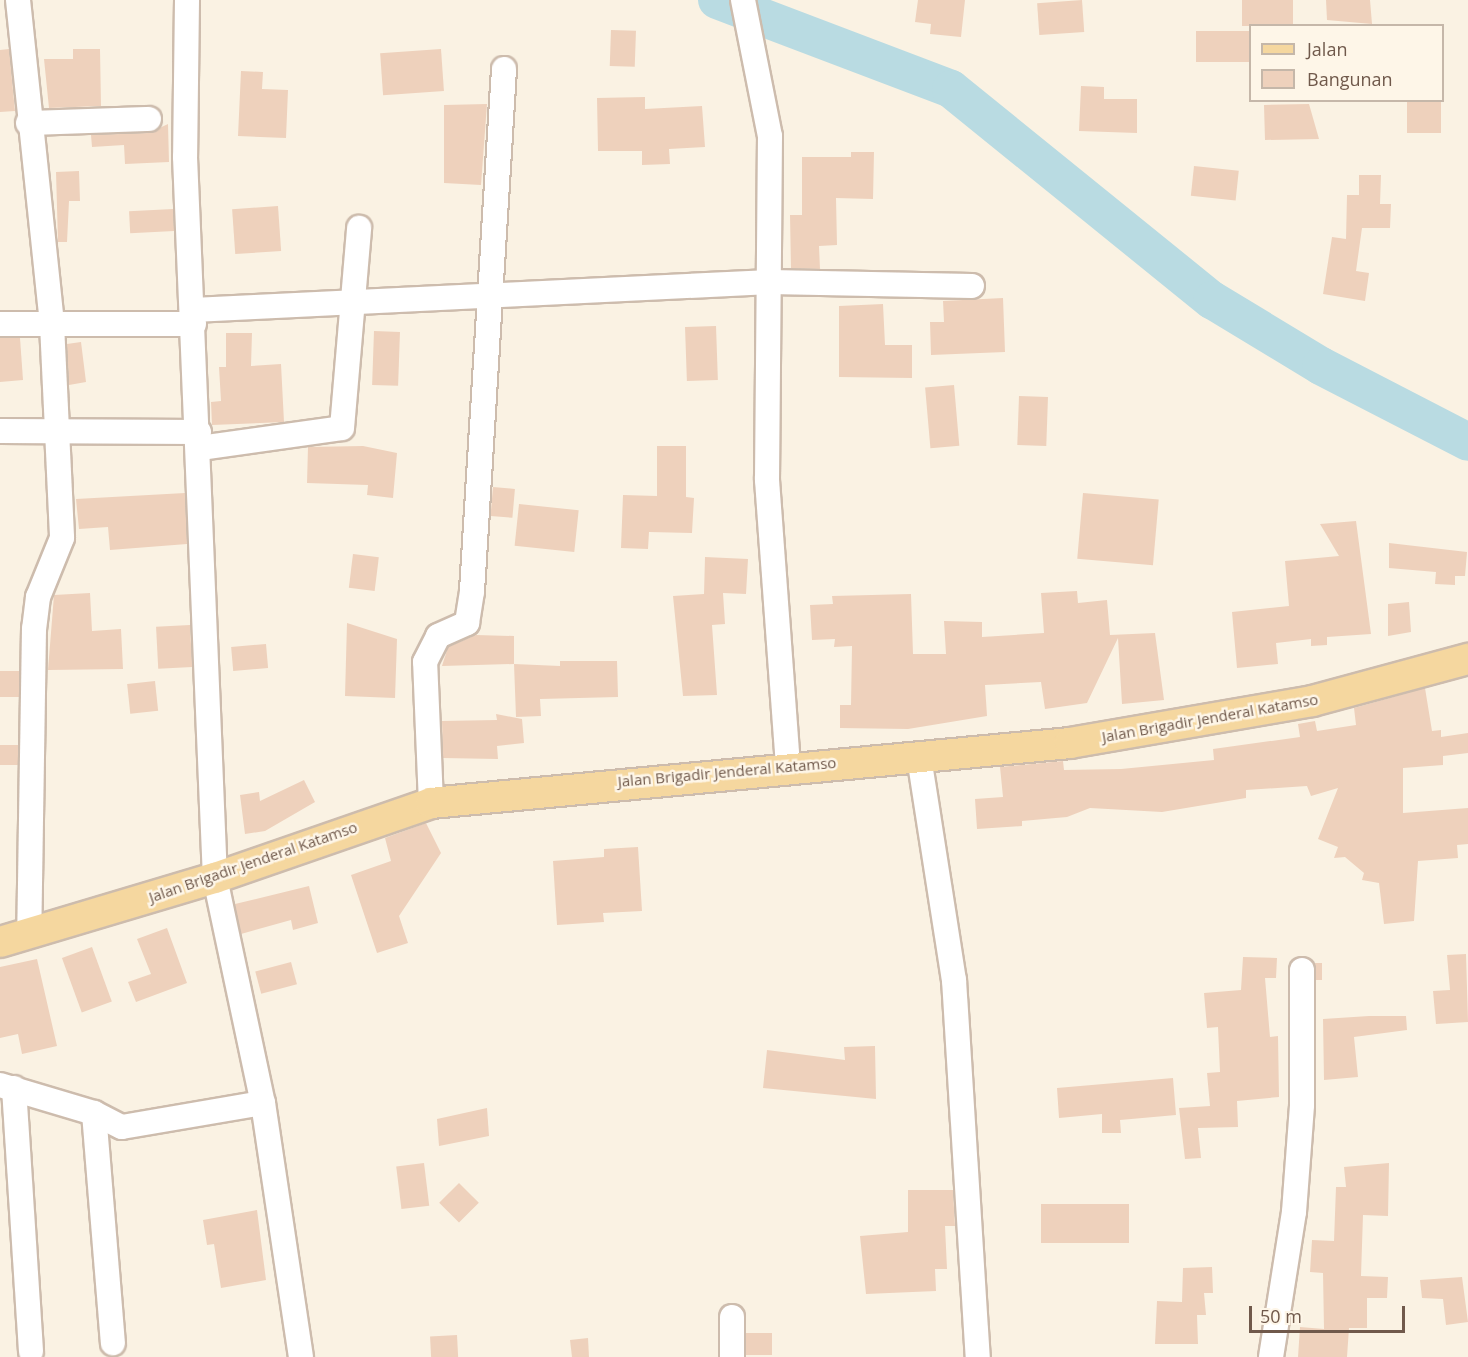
<!DOCTYPE html>
<html>
<head>
<meta charset="utf-8">
<style>
	body { margin:0 }
	#map { position:relative; width:1468px; height:1357px; overflow:hidden; background:#faf2e3; font-family:"Open Sans",sans-serif }
	div>[style] { position:absolute }
	[style*='--x'] { left:calc(var(--x)*1px); top:calc(var(--y)*1px); width:calc(var(--w)*1px); rotate:calc(var(--a)*1deg) }
	.river>* { height:38px; margin:-19px; padding:0 19px; transform-origin:19px; border-radius:19px; background:#b9dbe2 }
	.building>* { inset:0; background:#eed1bc; transform-origin:0 0 }
	.roads { filter:drop-shadow(2px 0 #cdbcad) drop-shadow(-2px 0 #cdbcad) drop-shadow(0 2px #cdbcad) drop-shadow(0 -2px #cdbcad) }
	.minor>* { height:24px; margin:-12px; padding:0 12px; transform-origin:12px; border-radius:12px; background:#fff }
	.major>* { height:30px; margin:-15px; padding:0 15px; transform-origin:15px; border-radius:15px; background:#f5d79f }
	span { translate:-50% -50%; white-space:nowrap; text-align:center; line-height:1.15; -webkit-text-stroke:5px #fef6e8; paint-order:stroke }
	.street-label { font-size:15px; color:#70594b }
	.legend { position:absolute; left:1249px; top:24px; width:195px; height:78px; box-sizing:border-box; background:#fef6e8; border:2px solid #c5b7a9; margin:0; padding:8px 10px; list-style:none; font-size:18px; color:#70594b }
	.legend li { display:flex; align-items:center; gap:12px; height:30px }
	.legend b { width:30px; border:2px solid #c5b7a9 }
	.scale { position:absolute; left:1249px; top:1306px; width:156px; height:27px; box-sizing:border-box; border:3px solid #70594b; border-top:0; padding-left:8px; font-size:18px; line-height:21px; white-space:nowrap; color:#70594b; -webkit-text-stroke:4px #fef6e8; paint-order:stroke }
</style>
</head>
<body>
<div id="map">
	<div class="river">
		<div style="--x:717;--y:0;--w:250;--a:20.8"></div>
		<div style="--x:951;--y:89;--w:336;--a:39"></div>
		<div style="--x:1212;--y:300;--w:127;--a:31.2"></div>
		<div style="--x:1321;--y:366;--w:165;--a:27.3"></div>
	</div>
	<div class="building">
		<div style="clip-path:polygon(918px 0,965px 0,961px 37px,930px 34px,931px 24px,915px 22px)"></div>
		<div style="left:1082px;top:0;width:32px;height:45px;rotate:86deg"></div>
		<div style="left:1242px;top:0;width:51px;height:26px"></div>
		<div style="clip-path:polygon(1326px 0,1370px 0,1372px 24px,1327px 20px)"></div>
		<div style="left:611px;top:30px;width:25px;height:36px;rotate:2deg"></div>
		<div style="left:1251px;top:31px;width:31px;height:55px;rotate:90deg"></div>
		<div style="clip-path:polygon(9px 49px,15px 111px,0 112px,0 50px)"></div>
		<div style="clip-path:polygon(73px 49px,100px 49px,101px 106px,49px 108px,44px 59px,73px 59px)"></div>
		<div style="left:441px;top:49px;width:42px;height:61px;rotate:86deg"></div>
		<div style="clip-path:polygon(241px 71px,263px 72px,262px 89px,288px 90px,286px 138px,238px 136px)"></div>
		<div style="clip-path:polygon(1081px 86px,1104px 87px,1104px 99px,1137px 99px,1137px 133px,1079px 131px)"></div>
		<div style="clip-path:polygon(645px 97px,645px 109px,702px 106px,705px 147px,669px 149px,670px 164px,642px 165px,642px 151px,598px 151px,597px 98px)"></div>
		<div style="left:1407px;top:100px;width:34px;height:33px"></div>
		<div style="clip-path:polygon(487px 104px,481px 185px,444px 183px,444px 105px)"></div>
		<div style="clip-path:polygon(1309px 104px,1319px 139px,1265px 140px,1264px 105px)"></div>
		<div style="clip-path:polygon(168px 124px,169px 162px,125px 164px,124px 145px,92px 147px,91px 135px,149px 133px)"></div>
		<div style="clip-path:polygon(851px 152px,874px 152px,873px 199px,836px 198px,837px 245px,819px 246px,820px 269px,791px 268px,790px 215px,802px 215px,802px 157px,851px 157px)"></div>
		<div style="left:1194px;top:166px;width:45px;height:30px;rotate:6deg"></div>
		<div style="clip-path:polygon(79px 171px,80px 201px,69px 201px,67px 242px,58px 242px,56px 172px)"></div>
		<div style="clip-path:polygon(1359px 175px,1381px 175px,1380px 204px,1391px 204px,1390px 228px,1362px 228px,1356px 271px,1369px 273px,1365px 301px,1323px 294px,1332px 237px,1346px 239px,1347px 195px,1359px 195px)"></div>
		<div style="left:278px;top:206px;width:45px;height:46px;rotate:86deg"></div>
		<div style="left:173px;top:209px;width:22px;height:44px;rotate:87deg"></div>
		<div style="clip-path:polygon(1003px 298px,1005px 352px,931px 355px,930px 322px,944px 322px,943px 301px)"></div>
		<div style="clip-path:polygon(883px 304px,885px 345px,912px 345px,912px 378px,839px 377px,839px 306px)"></div>
		<div style="left:716px;top:326px;width:54px;height:31px;rotate:88deg"></div>
		<div style="left:374px;top:331px;width:26px;height:54px;rotate:2deg"></div>
		<div style="clip-path:polygon(226px 333px,252px 333px,251px 366px,281px 364px,284px 422px,212px 425px,211px 402px,221px 401px,219px 367px,226px 367px)"></div>
		<div style="clip-path:polygon(0 338px,20px 338px,23px 380px,0 382px)"></div>
		<div style="clip-path:polygon(81px 342px,86px 382px,69px 385px,67px 344px)"></div>
		<div style="left:954px;top:385px;width:61px;height:29px;rotate:85deg"></div>
		<div style="left:1019px;top:396px;width:29px;height:49px;rotate:2deg"></div>
		<div style="clip-path:polygon(363px 446px,397px 453px,393px 498px,367px 495px,368px 485px,307px 483px,308px 447px)"></div>
		<div style="clip-path:polygon(657px 446px,686px 446px,686px 497px,694px 498px,692px 533px,649px 532px,648px 549px,621px 548px,623px 495px,657px 496px)"></div>
		<div style="left:493px;top:487px;width:22px;height:29px;rotate:5deg"></div>
		<div style="clip-path:polygon(185px 493px,187px 544px,110px 550px,108px 527px,79px 529px,76px 499px)"></div>
		<div style="left:1083px;top:493px;width:76px;height:66px;rotate:5deg"></div>
		<div style="left:519px;top:504px;width:60px;height:42px;rotate:6deg"></div>
		<div style="clip-path:polygon(1356px 521px,1371px 634px,1327px 637px,1327px 645px,1311px 646px,1311px 639px,1276px 643px,1278px 664px,1237px 668px,1232px 612px,1289px 606px,1285px 561px,1339px 556px,1320px 524px)"></div>
		<div style="clip-path:polygon(1389px 543px,1467px 552px,1465px 576px,1455px 576px,1455px 585px,1435px 584px,1436px 572px,1389px 568px)"></div>
		<div style="left:353px;top:554px;width:26px;height:34px;rotate:7deg"></div>
		<div style="clip-path:polygon(705px 557px,748px 559px,746px 594px,723px 593px,725px 624px,712px 625px,717px 695px,683px 696px,673px 596px,704px 594px)"></div>
		<div style="clip-path:polygon(1077px 591px,1078px 603px,1107px 600px,1110px 635px,1155px 633px,1164px 700px,1122px 704px,1118px 638px,1087px 703px,1045px 709px,1041px 682px,985px 685px,987px 716px,908px 729px,840px 728px,840px 705px,851px 705px,852px 646px,834px 647px,835px 639px,812px 640px,810px 605px,833px 604px,832px 596px,911px 594px,913px 654px,946px 654px,944px 621px,982px 622px,982px 637px,1044px 633px,1041px 593px)"></div>
		<div style="clip-path:polygon(90px 593px,92px 631px,121px 629px,123px 669px,48px 670px,54px 595px)"></div>
		<div style="clip-path:polygon(1409px 602px,1411px 632px,1388px 636px,1388px 604px)"></div>
		<div style="clip-path:polygon(347px 623px,397px 639px,395px 698px,345px 696px)"></div>
		<div style="left:190px;top:625px;width:42px;height:34px;rotate:87deg"></div>
		<div style="clip-path:polygon(476px 635px,514px 636px,514px 664px,442px 666px,448px 647px)"></div>
		<div style="left:266px;top:644px;width:24px;height:35px;rotate:85deg"></div>
		<div style="clip-path:polygon(560px 661px,617px 661px,618px 697px,540px 699px,541px 716px,516px 717px,514px 664px,560px 666px)"></div>
		<div style="left:19px;top:671px;width:26px;height:19px;rotate:90deg"></div>
		<div style="left:155px;top:681px;width:30px;height:28px;rotate:84deg"></div>
		<div style="clip-path:polygon(1425px 688px,1432px 731px,1441px 730px,1441px 737px,1468px 733px,1468px 753px,1443px 756px,1443px 765px,1403px 768px,1403px 813px,1468px 808px,1468px 844px,1457px 845px,1458px 858px,1418px 861px,1414px 921px,1384px 924px,1379px 883px,1362px 880px,1364px 873px,1345px 857px,1334px 858px,1338px 847px,1318px 839px,1338px 788px,1311px 796px,1307px 786px,1246px 790px,1246px 798px,1162px 812px,1090px 808px,1067px 817px,1022px 821px,1022px 826px,977px 829px,975px 799px,1003px 797px,1000px 767px,1063px 761px,1064px 770px,1121px 769px,1214px 760px,1213px 749px,1300px 737px,1298px 724px,1315px 721px,1317px 731px,1356px 725px,1354px 708px)"></div>
		<div style="clip-path:polygon(496px 714px,522px 719px,524px 743px,497px 746px,498px 759px,443px 758px,442px 721px,497px 720px)"></div>
		<div style="left:0;top:745px;width:18px;height:20px"></div>
		<div style="clip-path:polygon(304px 780px,315px 802px,265px 831px,245px 834px,240px 795px,259px 792px,260px 801px)"></div>
		<div style="clip-path:polygon(426px 823px,441px 853px,399px 916px,408px 943px,377px 953px,351px 875px,391px 861px,385px 838px)"></div>
		<div style="clip-path:polygon(638px 847px,642px 911px,603px 913px,604px 922px,557px 925px,553px 861px,604px 857px,604px 849px)"></div>
		<div style="clip-path:polygon(309px 886px,318px 923px,293px 930px,291px 920px,241px 934px,235px 904px)"></div>
		<div style="clip-path:polygon(167px 928px,187px 983px,136px 1002px,128px 982px,151px 974px,137px 939px)"></div>
		<div style="left:92px;top:947px;width:58px;height:32px;rotate:70deg"></div>
		<div style="clip-path:polygon(1466px 954px,1468px 1022px,1436px 1024px,1433px 991px,1450px 990px,1447px 955px)"></div>
		<div style="clip-path:polygon(1243px 957px,1277px 958px,1276px 978px,1265px 978px,1270px 1037px,1278px 1036px,1279px 1097px,1237px 1101px,1238px 1127px,1198px 1128px,1201px 1158px,1185px 1159px,1179px 1108px,1210px 1106px,1207px 1073px,1220px 1072px,1218px 1027px,1207px 1028px,1204px 993px,1241px 990px)"></div>
		<div style="clip-path:polygon(37px 959px,57px 1046px,22px 1054px,18px 1034px,0 1038px,0 967px)"></div>
		<div style="left:291px;top:962px;width:23px;height:37px;rotate:75deg"></div>
		<div style="clip-path:polygon(1315px 963px,1322px 963px,1322px 980px,1316px 980px)"></div>
		<div style="clip-path:polygon(1369px 1016px,1406px 1016px,1407px 1030px,1354px 1037px,1358px 1077px,1324px 1080px,1323px 1019px)"></div>
		<div style="clip-path:polygon(875px 1046px,876px 1099px,763px 1088px,767px 1050px,845px 1060px,844px 1047px)"></div>
		<div style="clip-path:polygon(1173px 1078px,1176px 1115px,1120px 1120px,1121px 1133px,1102px 1133px,1102px 1114px,1059px 1118px,1057px 1088px)"></div>
		<div style="clip-path:polygon(487px 1108px,489px 1136px,439px 1146px,437px 1119px)"></div>
		<div style="left:424px;top:1163px;width:43px;height:28px;rotate:83deg"></div>
		<div style="clip-path:polygon(1389px 1163px,1388px 1216px,1363px 1215px,1361px 1276px,1388px 1277px,1387px 1298px,1367px 1298px,1367px 1328px,1349px 1328px,1347px 1357px,1298px 1357px,1300px 1327px,1324px 1329px,1323px 1273px,1310px 1272px,1312px 1240px,1334px 1241px,1336px 1187px,1346px 1187px,1344px 1167px)"></div>
		<div style="left:459px;top:1183px;width:28px;height:28px;rotate:45deg"></div>
		<div style="clip-path:polygon(908px 1190px,953px 1190px,955px 1226px,945px 1226px,947px 1269px,935px 1269px,936px 1291px,866px 1294px,860px 1236px,908px 1232px)"></div>
		<div style="left:1041px;top:1204px;width:88px;height:39px"></div>
		<div style="clip-path:polygon(257px 1210px,266px 1280px,221px 1288px,214px 1244px,207px 1245px,203px 1220px)"></div>
		<div style="clip-path:polygon(1212px 1267px,1213px 1293px,1204px 1293px,1206px 1315px,1197px 1315px,1198px 1344px,1155px 1344px,1157px 1301px,1182px 1302px,1183px 1268px)"></div>
		<div style="clip-path:polygon(1462px 1277px,1468px 1322px,1446px 1325px,1443px 1299px,1422px 1298px,1420px 1280px)"></div>
		<div style="left:746px;top:1333px;width:26px;height:22px"></div>
		<div style="left:457px;top:1335px;width:22px;height:27px;rotate:87deg"></div>
		<div style="clip-path:polygon(588px 1338px,589px 1357px,572px 1357px,570px 1340px)"></div>
	</div>
	<div class="roads">
		<div class="minor">
			<div style="--x:18;--y:0;--w:326;--a:84"></div>
			<div style="--x:52;--y:324;--w:214;--a:87.3"></div>
			<div style="--x:62;--y:538;--w:64;--a:112.1"></div>
			<div style="--x:38;--y:597;--w:32;--a:97"></div>
			<div style="--x:34;--y:629;--w:304;--a:90.9"></div>
			<div style="--x:187;--y:0;--w:157;--a:90.7"></div>
			<div style="--x:185;--y:157;--w:722;--a:87.62"></div>
			<div style="--x:215;--y:878;--w:230;--a:78"></div>
			<div style="--x:263;--y:1103;--w:257;--a:81.5"></div>
			<div style="--x:743;--y:0;--w:139;--a:78.8"></div>
			<div style="--x:770;--y:136;--w:344;--a:90.5"></div>
			<div style="--x:767;--y:480;--w:286;--a:85.8"></div>
			<div style="--x:28;--y:123;--w:121;--a:-1.9"></div>
			<div style="--x:193;--y:310;--w:578;--a:-2.78"></div>
			<div style="--x:770;--y:282;--w:202;--a:1.1"></div>
			<div style="--x:0;--y:324;--w:194;--a:0"></div>
			<div style="--x:0;--y:431;--w:199;--a:0.3"></div>
			<div style="--x:200;--y:448;--w:143;--a:-8"></div>
			<div style="--x:342;--y:428;--w:201;--a:-85.1"></div>
			<div style="--x:919;--y:757;--w:226;--a:81.1"></div>
			<div style="--x:954;--y:980;--w:378;--a:86.4"></div>
			<div style="--x:431;--y:803;--w:141;--a:-92.4"></div>
			<div style="--x:425;--y:662;--w:29;--a:-63"></div>
			<div style="--x:438;--y:636;--w:32;--a:-24"></div>
			<div style="--x:467;--y:623;--w:32;--a:-81"></div>
			<div style="--x:472;--y:591;--w:523;--a:-86.49"></div>
			<div style="--x:0;--y:1085;--w:98;--a:16.6"></div>
			<div style="--x:94;--y:1113;--w:31;--a:27"></div>
			<div style="--x:122;--y:1127;--w:143;--a:-9.7"></div>
			<div style="--x:14;--y:1088;--w:264;--a:86.3"></div>
			<div style="--x:94;--y:1113;--w:231;--a:85.3"></div>
			<div style="--x:732;--y:1357;--w:40;--a:-90"></div>
			<div style="--x:1271;--y:1357;--w:147;--a:-81"></div>
			<div style="--x:1294;--y:1212;--w:107;--a:-85.7"></div>
			<div style="--x:1302;--y:1105;--w:135;--a:-90"></div>
		</div>
		<div class="major">
			<div style="--x:0;--y:942;--w:224;--a:-16.6"></div>
			<div style="--x:215;--y:878;--w:229;--a:-19.1"></div>
			<div style="--x:431;--y:803;--w:642;--a:-5.36"></div>
			<div style="--x:1070;--y:743;--w:246;--a:-9.8"></div>
			<div style="--x:1312;--y:701;--w:162;--a:-15.1"></div>
		</div>
	</div>
	<div class="street-label">
		<span style="left:1210px;top:718px;rotate:-10deg">Jalan Brigadir Jenderal Katamso</span>
		<span style="left:727px;top:772px;rotate:-5deg">Jalan Brigadir Jenderal Katamso</span>
		<span style="left:253px;top:862px;rotate:-19deg">Jalan Brigadir Jenderal Katamso</span>
	</div>
	<ul class="legend">
	<li><b style="height:8px;background:#f5d79f"></b>Jalan</li>
	<li><b style="height:16px;background:#eed1bc"></b>Bangunan</li>
	</ul>
	<div class="scale">50 m</div>
</div>
</body>
</html>
